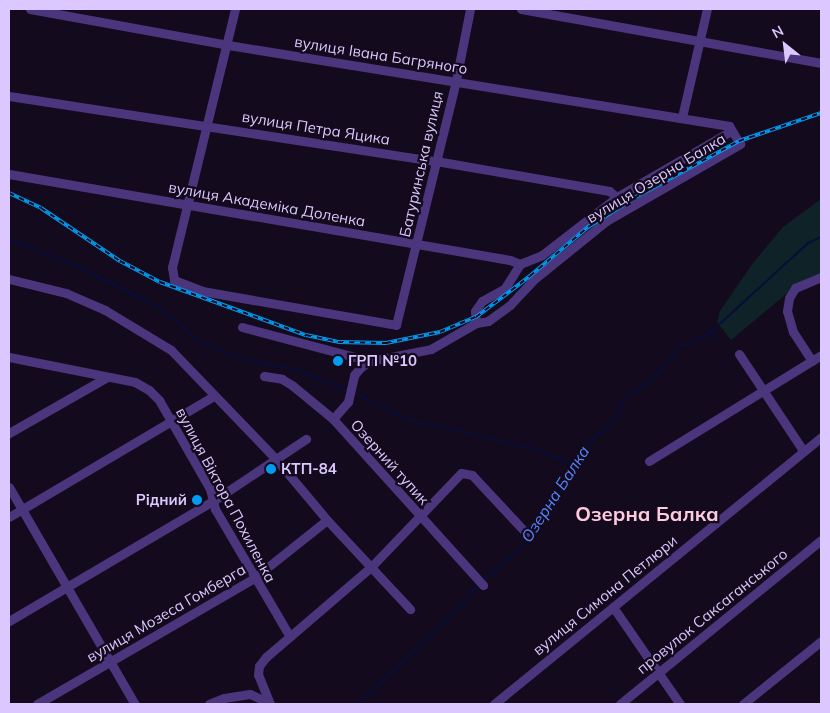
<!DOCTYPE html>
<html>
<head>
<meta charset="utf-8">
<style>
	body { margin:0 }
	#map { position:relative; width:830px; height:713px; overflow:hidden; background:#130b1d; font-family:Mulish,sans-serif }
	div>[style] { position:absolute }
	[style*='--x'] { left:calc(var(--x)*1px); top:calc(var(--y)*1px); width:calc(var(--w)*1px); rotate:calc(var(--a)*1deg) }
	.green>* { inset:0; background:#0e2227 }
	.stream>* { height:2px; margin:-1px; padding:0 1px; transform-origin:1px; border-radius:1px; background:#080d3a }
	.minor>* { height:9px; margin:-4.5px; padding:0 4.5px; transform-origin:4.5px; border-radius:4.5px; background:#4b357d }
	.rail>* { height:4px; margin-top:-2px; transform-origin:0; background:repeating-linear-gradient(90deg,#130b1d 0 5.5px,#009cf3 0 11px); box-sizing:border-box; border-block:1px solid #009cf3 }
	.dots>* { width:14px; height:14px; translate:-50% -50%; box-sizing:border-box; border:2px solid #130b1d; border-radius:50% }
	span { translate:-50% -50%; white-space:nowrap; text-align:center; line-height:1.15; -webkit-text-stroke:4.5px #130b1d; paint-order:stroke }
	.street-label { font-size:15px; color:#dcc8ff }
	.poi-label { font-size:15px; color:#dcc8ff; font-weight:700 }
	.left { translate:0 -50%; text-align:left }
	.right { translate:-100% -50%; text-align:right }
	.water-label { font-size:16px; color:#5685ff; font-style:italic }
	.district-label { font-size:20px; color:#ffcade; font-weight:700 }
	.frame { position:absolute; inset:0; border:10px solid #dcc8ff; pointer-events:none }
	.north { position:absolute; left:760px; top:20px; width:50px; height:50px; -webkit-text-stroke:4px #130b1d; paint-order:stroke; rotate:331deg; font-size:14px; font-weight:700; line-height:20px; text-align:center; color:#dcc8ff }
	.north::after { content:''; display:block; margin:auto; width:18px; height:22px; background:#dcc8ff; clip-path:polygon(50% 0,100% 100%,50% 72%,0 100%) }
</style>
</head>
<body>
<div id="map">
	<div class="green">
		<div style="clip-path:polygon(821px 199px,821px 274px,796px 286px,731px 340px,717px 322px,720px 311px,753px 263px,783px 227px)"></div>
	</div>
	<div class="stream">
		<div style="--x:9;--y:239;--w:78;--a:21.9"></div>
		<div style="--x:81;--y:268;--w:87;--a:26.6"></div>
		<div style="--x:159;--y:307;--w:56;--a:39.9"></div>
		<div style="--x:202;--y:343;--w:50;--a:21"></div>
		<div style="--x:249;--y:361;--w:47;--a:9.9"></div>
		<div style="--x:295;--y:369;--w:57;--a:21.6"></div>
		<div style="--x:711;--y:332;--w:10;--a:53"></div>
		<div style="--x:359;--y:395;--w:57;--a:26.1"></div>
		<div style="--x:410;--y:420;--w:129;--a:13"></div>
		<div style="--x:536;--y:449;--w:45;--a:22"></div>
		<div style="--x:483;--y:580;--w:45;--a:-39.6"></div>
		<div style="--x:518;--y:551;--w:104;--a:-54.8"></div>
		<div style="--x:578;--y:466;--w:16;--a:-75"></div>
		<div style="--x:582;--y:451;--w:24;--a:-48"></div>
		<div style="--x:598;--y:433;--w:5;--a:0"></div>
		<div style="--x:603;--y:433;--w:29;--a:-52"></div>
		<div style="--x:621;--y:410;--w:10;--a:-84"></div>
		<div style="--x:622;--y:400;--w:40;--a:-34.9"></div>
		<div style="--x:655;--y:377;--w:41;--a:-50.9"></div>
		<div style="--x:681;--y:345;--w:6;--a:0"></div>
		<div style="--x:687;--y:345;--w:27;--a:-28"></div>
		<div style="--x:711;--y:332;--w:132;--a:-42.5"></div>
		<div style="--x:808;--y:243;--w:14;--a:-25"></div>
		<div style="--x:358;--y:704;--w:149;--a:-43.4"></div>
		<div style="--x:466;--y:602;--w:21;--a:-59"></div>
	</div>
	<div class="minor">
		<div style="--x:30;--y:9;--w:201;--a:10.3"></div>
		<div style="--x:228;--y:45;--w:508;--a:9.18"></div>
		<div style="--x:235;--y:9;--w:266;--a:103.7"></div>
		<div style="--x:172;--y:267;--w:13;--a:81"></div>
		<div style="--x:174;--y:280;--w:30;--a:21"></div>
		<div style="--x:202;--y:291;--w:197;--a:9.9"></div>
		<div style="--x:396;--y:325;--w:252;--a:-76.2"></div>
		<div style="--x:456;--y:80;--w:72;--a:-78.8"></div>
		<div style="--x:521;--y:9;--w:305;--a:10.2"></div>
		<div style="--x:9;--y:96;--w:432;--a:8.7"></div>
		<div style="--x:436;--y:161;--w:176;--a:9.8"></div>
		<div style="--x:609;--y:191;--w:10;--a:37"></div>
		<div style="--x:682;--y:117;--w:111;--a:-77"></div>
		<div style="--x:9;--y:174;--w:508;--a:9.74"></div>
		<div style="--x:510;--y:260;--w:11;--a:22"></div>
		<div style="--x:9;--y:279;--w:59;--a:13.8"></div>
		<div style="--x:66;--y:293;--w:43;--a:23.6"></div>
		<div style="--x:105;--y:310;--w:77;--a:31.2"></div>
		<div style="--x:171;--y:350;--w:150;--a:46.1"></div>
		<div style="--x:275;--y:458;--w:81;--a:50"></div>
		<div style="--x:327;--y:520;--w:122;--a:47"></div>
		<div style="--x:476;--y:323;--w:12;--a:-95"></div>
		<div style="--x:475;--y:311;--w:12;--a:-55"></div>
		<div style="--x:482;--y:301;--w:26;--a:-29"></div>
		<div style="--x:505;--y:288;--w:28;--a:-58"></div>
		<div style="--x:520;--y:264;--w:24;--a:-22"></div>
		<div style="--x:542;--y:255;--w:95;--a:-37.7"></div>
		<div style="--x:617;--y:197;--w:129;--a:-30.1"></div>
		<div style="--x:729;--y:132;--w:6;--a:-90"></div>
		<div style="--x:242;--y:327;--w:132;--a:14.9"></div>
		<div style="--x:739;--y:354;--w:114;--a:56.4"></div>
		<div style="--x:9;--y:357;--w:128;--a:11.2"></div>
		<div style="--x:135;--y:382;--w:16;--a:30"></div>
		<div style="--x:149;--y:390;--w:14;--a:45"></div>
		<div style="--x:159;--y:400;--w:103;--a:60.2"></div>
		<div style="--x:210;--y:489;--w:21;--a:76"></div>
		<div style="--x:215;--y:509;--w:148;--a:59.6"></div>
		<div style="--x:812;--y:361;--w:35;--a:-123"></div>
		<div style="--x:793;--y:332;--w:22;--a:-106"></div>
		<div style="--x:787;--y:311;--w:13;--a:-81"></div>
		<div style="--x:789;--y:298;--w:12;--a:-59"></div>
		<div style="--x:795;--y:288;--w:28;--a:-23"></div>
		<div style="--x:264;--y:376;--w:18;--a:9"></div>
		<div style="--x:282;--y:379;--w:13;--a:32"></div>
		<div style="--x:293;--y:386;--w:52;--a:39.5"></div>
		<div style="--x:333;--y:419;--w:224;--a:47.9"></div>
		<div style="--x:333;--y:419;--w:23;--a:-49"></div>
		<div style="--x:348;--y:402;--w:28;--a:-77"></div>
		<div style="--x:354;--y:375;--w:11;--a:-49"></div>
		<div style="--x:361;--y:367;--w:11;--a:-34"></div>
		<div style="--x:370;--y:361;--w:62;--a:-11.1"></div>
		<div style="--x:431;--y:349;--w:52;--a:-30"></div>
		<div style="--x:476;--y:323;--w:12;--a:-9"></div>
		<div style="--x:488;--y:321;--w:27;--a:-36"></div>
		<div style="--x:510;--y:305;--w:33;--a:-47"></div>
		<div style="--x:532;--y:281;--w:95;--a:-39"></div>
		<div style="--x:606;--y:221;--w:155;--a:-29.9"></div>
		<div style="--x:740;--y:144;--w:21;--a:-121"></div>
		<div style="--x:9;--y:433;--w:113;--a:-29.7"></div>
		<div style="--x:649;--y:461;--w:202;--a:-31.6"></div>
		<div style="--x:9;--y:487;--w:251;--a:59.9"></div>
		<div style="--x:9;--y:517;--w:238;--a:-30.6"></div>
		<div style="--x:613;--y:607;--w:118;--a:55.4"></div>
		<div style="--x:9;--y:621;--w:237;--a:-30.5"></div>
		<div style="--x:213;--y:501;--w:112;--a:-33.7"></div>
		<div style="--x:37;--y:704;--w:251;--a:-30.1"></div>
		<div style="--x:254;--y:578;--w:93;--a:-38.5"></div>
		<div style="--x:209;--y:704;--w:16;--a:-22"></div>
		<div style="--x:224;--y:698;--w:26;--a:-9"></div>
		<div style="--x:250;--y:694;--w:21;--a:25"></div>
		<div style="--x:270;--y:704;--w:31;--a:-112"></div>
		<div style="--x:258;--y:675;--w:9;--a:-84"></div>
		<div style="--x:259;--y:666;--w:11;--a:-52"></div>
		<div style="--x:266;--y:657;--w:138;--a:-40.6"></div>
		<div style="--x:371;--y:567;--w:130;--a:-46.2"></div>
		<div style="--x:461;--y:473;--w:11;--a:10"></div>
		<div style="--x:472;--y:475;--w:79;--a:47"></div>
		<div style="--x:494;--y:704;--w:422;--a:-39.2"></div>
		<div style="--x:620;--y:704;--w:259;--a:-39.2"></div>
		<div style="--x:743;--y:704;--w:100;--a:-38.9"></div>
	</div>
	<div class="rail">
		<div style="--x:9;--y:193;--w:35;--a:25"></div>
		<div style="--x:41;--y:208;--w:95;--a:33.9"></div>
		<div style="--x:120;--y:261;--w:45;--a:27.7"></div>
		<div style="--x:160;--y:282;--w:155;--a:20"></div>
		<div style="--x:306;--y:335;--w:33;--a:12"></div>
		<div style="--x:338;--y:342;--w:48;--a:1.2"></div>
		<div style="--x:386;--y:343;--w:55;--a:-11.5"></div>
		<div style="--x:440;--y:332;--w:39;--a:-23"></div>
		<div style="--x:476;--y:317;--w:68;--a:-37.2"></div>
		<div style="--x:530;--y:276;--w:76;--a:-40.2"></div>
		<div style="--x:588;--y:227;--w:54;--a:-32.2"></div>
		<div style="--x:634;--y:198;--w:119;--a:-28.5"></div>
		<div style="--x:739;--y:141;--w:87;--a:-18.9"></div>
	</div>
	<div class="dots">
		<div style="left:338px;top:361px;background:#009cf3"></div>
		<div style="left:271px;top:469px;background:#009cf3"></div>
		<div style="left:197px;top:500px;background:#009cf3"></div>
	</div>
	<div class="street-label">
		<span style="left:381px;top:55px;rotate:9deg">вулиця Івана Багряного</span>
		<span style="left:316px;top:128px;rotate:9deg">вулиця Петра Яцика</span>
		<span style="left:421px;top:164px;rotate:-77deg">Батуринська вулиця</span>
		<span style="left:656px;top:178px;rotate:-31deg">вулиця Озерна Балка</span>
		<span style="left:267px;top:204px;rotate:10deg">вулиця Академіка Доленка</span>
		<span style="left:390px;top:462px;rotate:48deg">Озерний тупик</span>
		<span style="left:226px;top:495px;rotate:62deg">вулиця Віктора Похиленка</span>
		<span style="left:605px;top:595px;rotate:-39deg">вулиця Симона Петлюри</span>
		<span style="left:712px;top:611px;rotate:-39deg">провулок Саксаганського</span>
		<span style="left:166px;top:613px;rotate:-30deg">вулиця Мозеса Гомберга</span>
	</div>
	<div class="poi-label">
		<span class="left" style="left:348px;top:361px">ГРП №10</span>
		<span class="left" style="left:281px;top:469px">КТП-84</span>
		<span class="right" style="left:187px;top:500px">Рідний</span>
	</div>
	<div class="water-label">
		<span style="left:555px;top:494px;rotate:-57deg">Озерна Балка</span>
	</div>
	<div class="district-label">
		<span style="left:647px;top:513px">Озерна Балка</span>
	</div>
	<div class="frame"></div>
	<div class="north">N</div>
</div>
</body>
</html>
